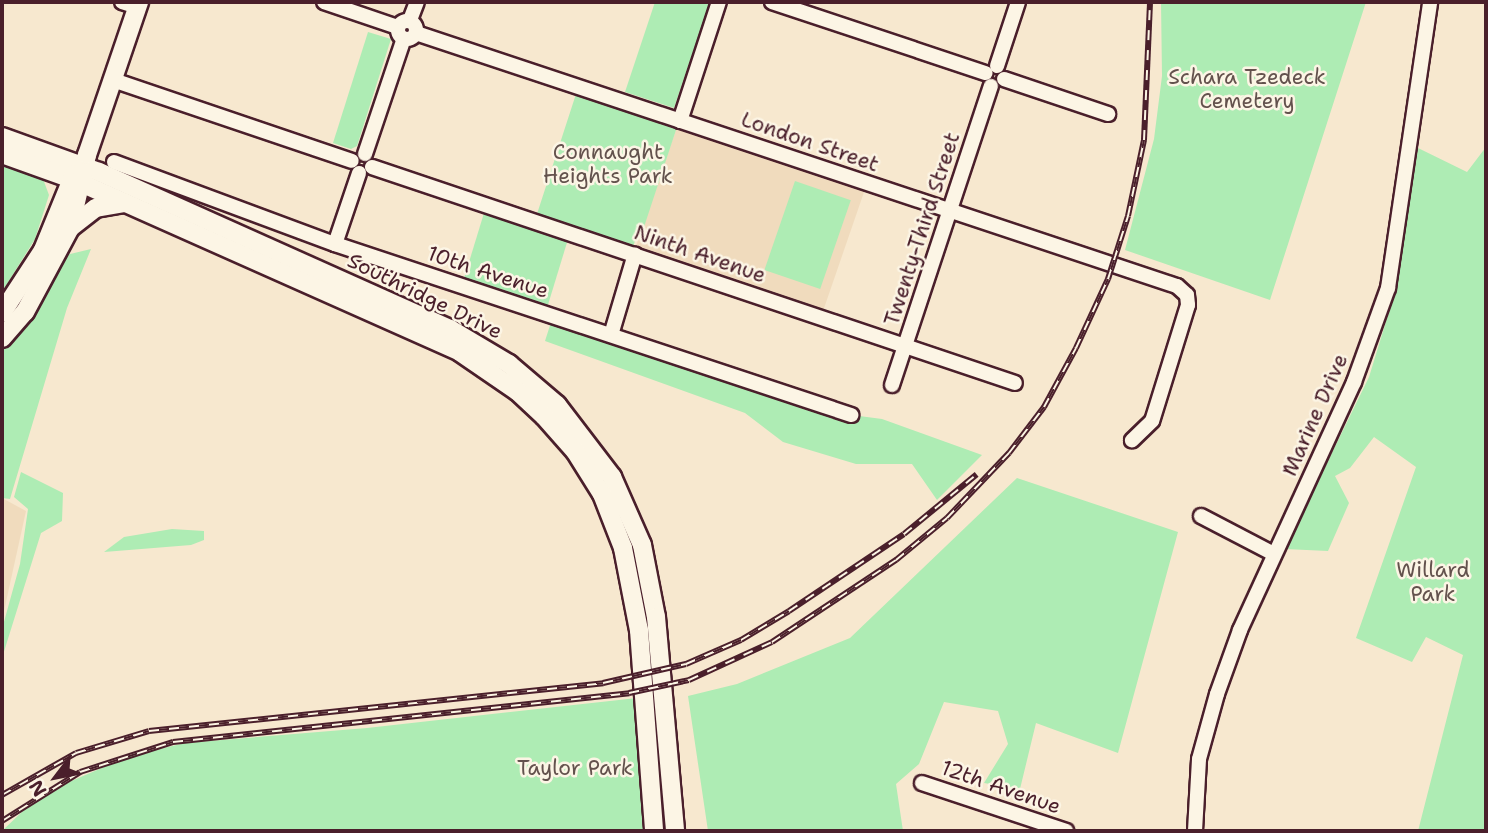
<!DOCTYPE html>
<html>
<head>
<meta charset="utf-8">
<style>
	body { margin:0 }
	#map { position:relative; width:1488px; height:833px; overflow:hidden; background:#f7e8cf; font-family:"Shantell Sans",sans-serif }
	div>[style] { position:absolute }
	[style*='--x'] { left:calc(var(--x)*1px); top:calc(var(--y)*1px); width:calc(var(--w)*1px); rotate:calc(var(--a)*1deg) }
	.built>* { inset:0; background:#f0dbbd; transform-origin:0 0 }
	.green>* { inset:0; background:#aeecb4; transform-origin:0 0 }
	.roads { filter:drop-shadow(2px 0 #4a1f2b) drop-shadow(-2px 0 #4a1f2b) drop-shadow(0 2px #4a1f2b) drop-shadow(0 -2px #4a1f2b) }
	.minor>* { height:14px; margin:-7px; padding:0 7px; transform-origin:7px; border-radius:7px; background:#fcf5e5 }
	.minor>.ring { margin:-7px; padding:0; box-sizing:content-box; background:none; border:14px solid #fcf5e5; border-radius:50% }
	.major>* { height:18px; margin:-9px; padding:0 9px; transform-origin:9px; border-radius:9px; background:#fcf5e5 }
	.rail>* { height:6px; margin-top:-3px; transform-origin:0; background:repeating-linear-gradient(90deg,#fcf5e5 0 10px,#4a1f2b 0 20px); box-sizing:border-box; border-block:2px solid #4a1f2b }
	span { translate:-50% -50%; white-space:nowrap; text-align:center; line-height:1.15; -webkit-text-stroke:5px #fcf5e5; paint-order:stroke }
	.park-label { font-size:21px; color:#63524d }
	.street-label { font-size:21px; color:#4a1f2b }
	.frame { position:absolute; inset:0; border:4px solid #4a1f2b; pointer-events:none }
	.north { position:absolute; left:21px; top:742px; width:70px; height:70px; -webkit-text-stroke:5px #fcf5e5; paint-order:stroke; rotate:238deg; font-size:19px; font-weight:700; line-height:28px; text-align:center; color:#4a1f2b }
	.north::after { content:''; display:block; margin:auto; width:24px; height:32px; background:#4a1f2b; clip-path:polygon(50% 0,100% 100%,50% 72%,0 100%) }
</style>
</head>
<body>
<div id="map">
	<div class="built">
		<div style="left:677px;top:127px;width:198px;height:128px;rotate:19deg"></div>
		<div style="clip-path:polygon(2px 498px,26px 511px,2px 620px)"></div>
	</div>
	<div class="green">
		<div style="clip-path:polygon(655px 2px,710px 2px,674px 108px,625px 92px)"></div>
		<div style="clip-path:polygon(1161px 2px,1366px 2px,1270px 300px,1125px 250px,1154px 139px,1162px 76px)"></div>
		<div style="clip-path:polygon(368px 32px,391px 39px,357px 146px,351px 149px,333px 143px)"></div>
		<div style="clip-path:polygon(576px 94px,677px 127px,642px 233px,638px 232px,633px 247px,536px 217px)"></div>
		<div style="clip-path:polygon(1486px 147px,1486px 831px,1418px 831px,1463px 655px,1426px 637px,1412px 662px,1356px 638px,1416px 467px,1374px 437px,1350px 468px,1335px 476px,1349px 503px,1328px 551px,1285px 549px,1369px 377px,1396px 289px,1418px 148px,1467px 172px)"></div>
		<div style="clip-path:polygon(2px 165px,43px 179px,49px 195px,35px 239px,2px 292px)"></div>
		<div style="left:795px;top:181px;width:59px;height:94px;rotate:19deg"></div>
		<div style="left:484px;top:213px;width:88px;height:71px;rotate:17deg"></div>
		<div style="clip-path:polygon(91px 249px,67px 308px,10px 499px,2px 498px,2px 345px,66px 255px)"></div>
		<div style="clip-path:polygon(553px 316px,829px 412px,882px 419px,982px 455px,937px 500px,912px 464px,856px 464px,783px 442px,745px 413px,545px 341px)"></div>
		<div style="clip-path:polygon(21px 472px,63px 493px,62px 521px,41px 533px,2px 658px,2px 629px,20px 564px,28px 509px,14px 497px)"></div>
		<div style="clip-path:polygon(1017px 478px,1178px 532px,1118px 753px,1036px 723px,1020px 789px,984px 783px,1008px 744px,998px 711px,944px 702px,919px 764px,896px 784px,903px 831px,708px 831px,688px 696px,737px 684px,850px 638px)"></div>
		<div style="clip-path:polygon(172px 529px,204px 531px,204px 540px,191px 545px,104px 552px,124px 537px)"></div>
		<div style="clip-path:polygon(637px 698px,647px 831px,2px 831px,25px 809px,69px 782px,130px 756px,185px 743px,367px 728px)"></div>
	</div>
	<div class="roads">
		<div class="minor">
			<div style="--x:122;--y:2;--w:16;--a:18"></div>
			<div style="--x:324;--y:2;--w:78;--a:18.7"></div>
			<div style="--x:772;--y:2;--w:225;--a:18.4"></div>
			<div style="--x:410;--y:20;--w:19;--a:-69"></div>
			<div class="ring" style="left:398px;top:21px;width:4px;height:4px"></div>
			<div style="--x:416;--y:33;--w:802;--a:18.39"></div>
			<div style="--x:1177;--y:286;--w:13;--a:42"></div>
			<div style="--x:1187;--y:295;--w:10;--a:84"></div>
			<div style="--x:1188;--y:305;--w:121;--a:107.2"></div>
			<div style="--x:1152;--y:421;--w:28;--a:136"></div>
			<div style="--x:997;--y:66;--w:67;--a:-71.8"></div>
			<div style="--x:1004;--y:79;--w:110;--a:18.6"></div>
			<div style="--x:113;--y:80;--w:252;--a:18.7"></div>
			<div style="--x:680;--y:121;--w:125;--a:-71.9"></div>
			<div style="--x:365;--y:154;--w:122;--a:-71.4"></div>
			<div style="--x:114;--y:162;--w:236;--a:20.4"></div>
			<div style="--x:335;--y:244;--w:544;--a:18.33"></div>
			<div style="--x:372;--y:167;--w:678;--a:18.57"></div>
			<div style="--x:335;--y:244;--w:75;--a:-71.3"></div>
			<div style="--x:611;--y:335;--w:84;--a:-73.5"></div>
			<div style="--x:892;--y:385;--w:315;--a:-71.7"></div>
			<div style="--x:1201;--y:516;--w:82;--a:27.5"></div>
			<div style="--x:922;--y:783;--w:152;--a:18.4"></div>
			<div style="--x:1195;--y:831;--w:72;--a:-86.8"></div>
			<div style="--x:1199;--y:759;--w:67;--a:-74.5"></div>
			<div style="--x:1217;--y:694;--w:68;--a:-70.2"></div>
			<div style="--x:1240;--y:630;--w:273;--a:-65.3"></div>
			<div style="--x:1354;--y:382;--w:100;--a:-70.1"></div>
			<div style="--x:1388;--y:288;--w:289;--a:-81.6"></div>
		</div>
		<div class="major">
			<div style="--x:2;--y:137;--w:103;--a:19.8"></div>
			<div style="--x:99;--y:172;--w:385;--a:24.1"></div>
			<div style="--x:450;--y:329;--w:69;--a:30.7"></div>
			<div style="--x:509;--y:364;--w:63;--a:40.5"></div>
			<div style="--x:557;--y:405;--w:91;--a:52.6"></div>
			<div style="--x:612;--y:477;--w:74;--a:66.2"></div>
			<div style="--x:642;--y:545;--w:73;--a:79"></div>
			<div style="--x:656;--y:617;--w:215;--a:84.9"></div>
			<div style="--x:2;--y:154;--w:74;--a:19.7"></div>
			<div style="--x:72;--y:179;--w:425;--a:24"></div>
			<div style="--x:460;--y:352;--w:69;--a:34.4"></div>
			<div style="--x:517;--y:391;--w:37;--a:43"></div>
			<div style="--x:544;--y:416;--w:47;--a:48.5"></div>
			<div style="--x:575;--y:451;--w:51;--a:57.9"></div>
			<div style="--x:602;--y:494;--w:58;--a:68.7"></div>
			<div style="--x:623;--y:548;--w:84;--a:79"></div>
			<div style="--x:639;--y:630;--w:202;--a:85.7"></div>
			<div style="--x:70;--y:228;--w:33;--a:-38"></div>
			<div style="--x:96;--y:208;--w:28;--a:-10"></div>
			<div style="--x:2;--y:313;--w:75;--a:-56.9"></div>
			<div style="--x:43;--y:250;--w:82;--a:-67.8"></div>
			<div style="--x:2;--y:338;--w:35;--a:-49"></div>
			<div style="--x:25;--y:312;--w:95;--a:-61.8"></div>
			<div style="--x:70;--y:228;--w:75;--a:-76.9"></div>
			<div style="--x:87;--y:155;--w:162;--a:-71.2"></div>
		</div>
	</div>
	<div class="rail">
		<div style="--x:2;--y:795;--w:85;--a:-29.6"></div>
		<div style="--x:76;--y:753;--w:76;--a:-16.8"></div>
		<div style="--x:149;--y:731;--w:457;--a:-6"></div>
		<div style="--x:603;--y:683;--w:85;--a:-12.9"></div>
		<div style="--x:686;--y:664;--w:60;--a:-23.6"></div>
		<div style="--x:741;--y:640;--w:56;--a:-31.1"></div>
		<div style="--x:789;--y:611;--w:138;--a:-33.8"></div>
		<div style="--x:904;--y:534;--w:94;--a:-39.4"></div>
		<div style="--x:2;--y:821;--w:92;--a:-32.1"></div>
		<div style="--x:80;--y:772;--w:98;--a:-17.9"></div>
		<div style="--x:173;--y:742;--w:459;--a:-6.1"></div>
		<div style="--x:629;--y:693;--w:61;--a:-12.2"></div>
		<div style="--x:689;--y:680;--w:91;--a:-24.6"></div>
		<div style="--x:772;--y:642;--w:149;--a:-33.5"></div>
		<div style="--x:896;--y:560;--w:66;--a:-39.5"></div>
		<div style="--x:947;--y:518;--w:90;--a:-46.4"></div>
		<div style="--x:1009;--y:453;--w:58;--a:-52.7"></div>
		<div style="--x:1044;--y:407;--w:67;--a:-61.5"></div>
		<div style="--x:1076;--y:348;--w:76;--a:-65.1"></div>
		<div style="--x:1108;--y:279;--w:66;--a:-72.4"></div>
		<div style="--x:1128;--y:216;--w:78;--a:-78.1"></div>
		<div style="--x:1144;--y:140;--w:138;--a:-87.5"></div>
	</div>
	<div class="park-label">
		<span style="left:1247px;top:89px">Schara Tzedeck<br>Cemetery</span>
		<span style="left:608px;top:164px">Connaught<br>Heights Park</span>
		<span style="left:1433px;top:582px">Willard<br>Park</span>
		<span style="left:575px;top:768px">Taylor Park</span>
	</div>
	<div class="street-label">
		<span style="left:810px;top:142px;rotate:19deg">London Street</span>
		<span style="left:922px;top:229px;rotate:-72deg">Twenty-Third Street</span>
		<span style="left:700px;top:254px;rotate:19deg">Ninth Avenue</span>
		<span style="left:488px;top:272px;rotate:18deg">10th Avenue</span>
		<span style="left:425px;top:296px;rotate:26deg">Southridge Drive</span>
		<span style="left:1315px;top:415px;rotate:-66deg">Marine Drive</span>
		<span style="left:1001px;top:787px;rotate:19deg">12th Avenue</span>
	</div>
	<div class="frame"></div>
	<div class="north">N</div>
</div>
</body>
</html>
